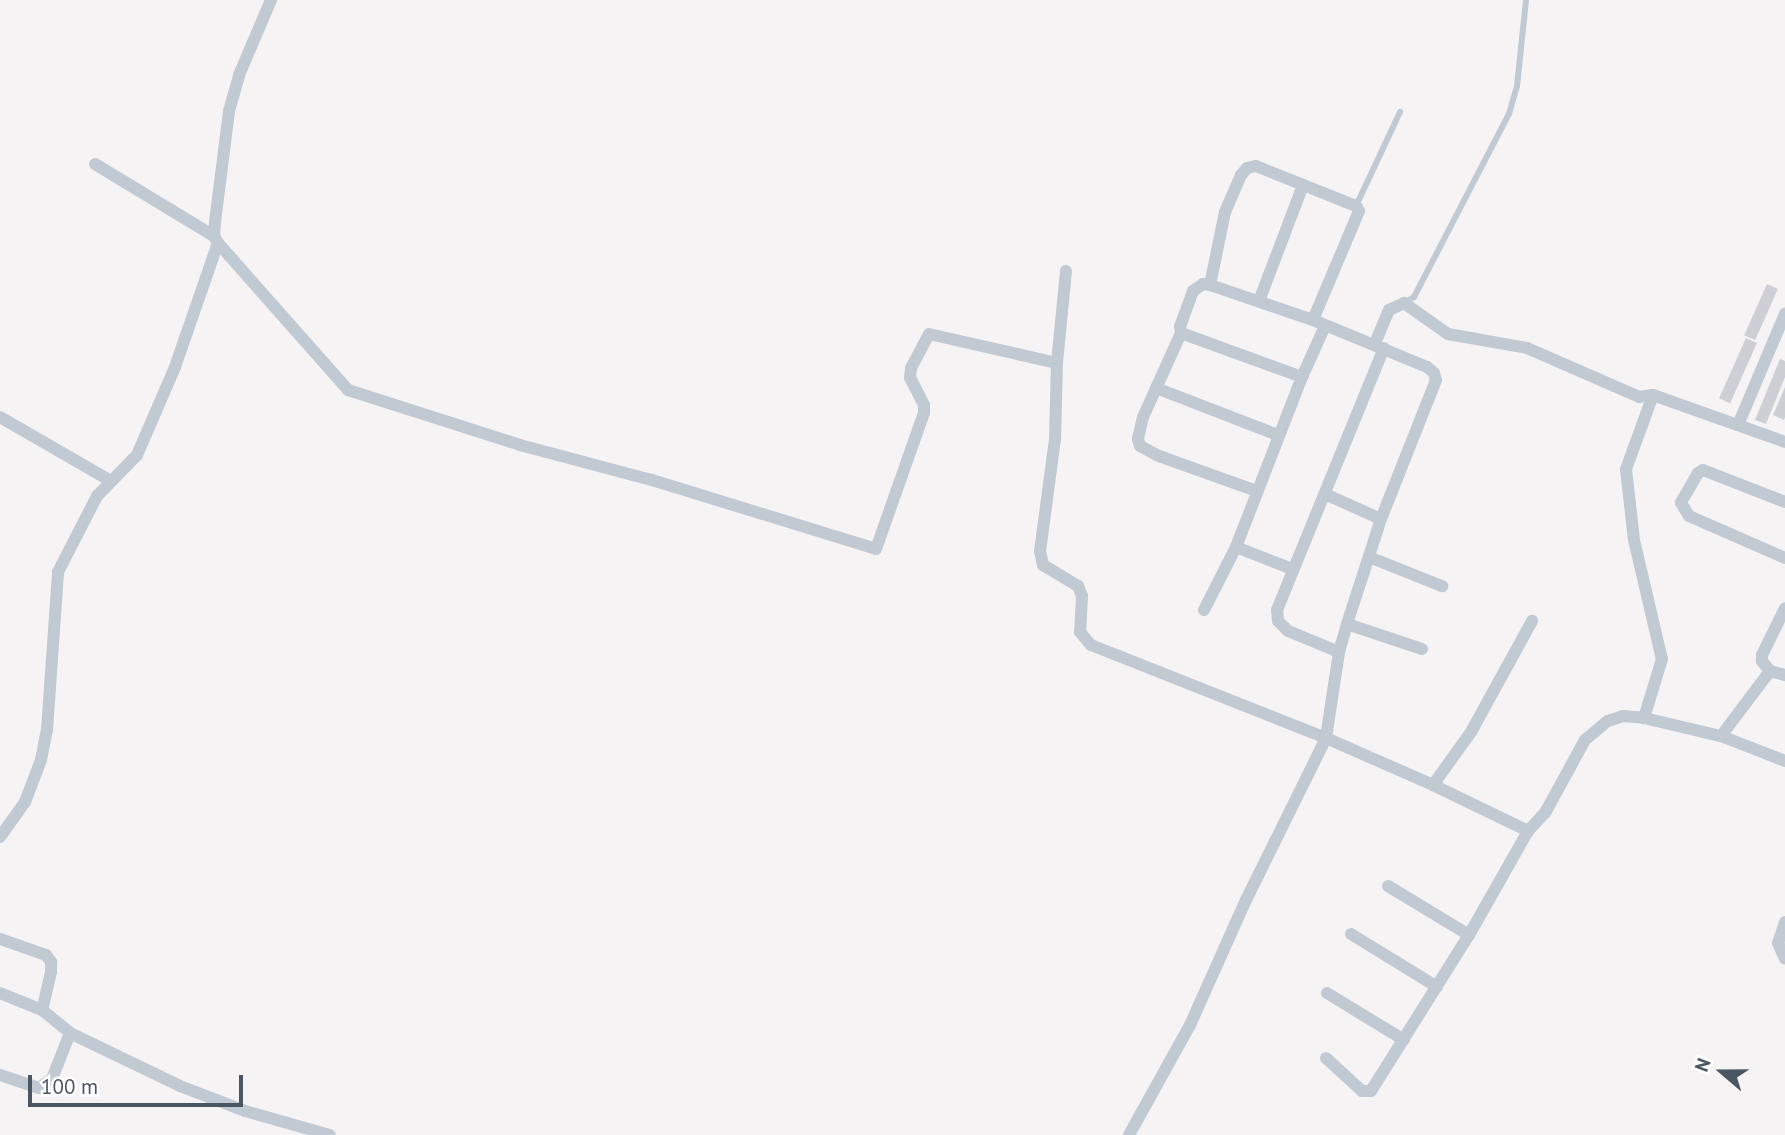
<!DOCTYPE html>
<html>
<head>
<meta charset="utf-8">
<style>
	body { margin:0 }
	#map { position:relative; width:1785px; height:1135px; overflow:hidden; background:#f5f3f3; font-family:"PT Sans",sans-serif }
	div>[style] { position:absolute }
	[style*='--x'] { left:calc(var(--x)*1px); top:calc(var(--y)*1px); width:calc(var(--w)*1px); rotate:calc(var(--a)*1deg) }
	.building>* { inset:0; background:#cdcfd5; transform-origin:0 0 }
	.lane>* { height:6px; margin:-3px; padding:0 3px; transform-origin:3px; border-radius:3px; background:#c1cad2 }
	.street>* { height:12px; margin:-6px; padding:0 6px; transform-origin:6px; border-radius:6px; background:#c1cad2 }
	span { translate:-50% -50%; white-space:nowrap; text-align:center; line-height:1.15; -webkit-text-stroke:5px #fff; paint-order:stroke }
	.north { position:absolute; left:1687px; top:1037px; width:70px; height:70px; -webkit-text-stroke:5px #fff; paint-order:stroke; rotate:290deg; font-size:19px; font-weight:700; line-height:28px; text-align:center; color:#4a5661 }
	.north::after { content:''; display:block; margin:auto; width:24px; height:32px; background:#4a5661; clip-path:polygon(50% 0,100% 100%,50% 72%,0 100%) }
	.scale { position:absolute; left:28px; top:1075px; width:215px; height:32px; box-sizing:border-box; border:4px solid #4a5661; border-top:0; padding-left:9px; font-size:21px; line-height:24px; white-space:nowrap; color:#4a5661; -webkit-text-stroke:5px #fff; paint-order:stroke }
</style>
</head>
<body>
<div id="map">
	<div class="building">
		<div style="left:1767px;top:284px;width:12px;height:56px;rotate:24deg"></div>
		<div style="left:1746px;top:338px;width:12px;height:66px;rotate:24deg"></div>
		<div style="clip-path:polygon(1780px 359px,1785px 361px,1785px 377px,1766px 424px,1755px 420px)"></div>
		<div style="clip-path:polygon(1785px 387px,1785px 417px,1784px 420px,1773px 415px)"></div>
	</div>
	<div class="lane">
		<div style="--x:1356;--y:206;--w:104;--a:-64.9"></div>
		<div style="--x:1404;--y:303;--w:12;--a:-31"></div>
		<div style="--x:1414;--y:297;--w:206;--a:-62.6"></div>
		<div style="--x:1509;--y:114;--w:29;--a:-74"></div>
		<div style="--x:1517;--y:86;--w:86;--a:-84"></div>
	</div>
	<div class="street">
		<div style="--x:95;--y:164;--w:139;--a:31.2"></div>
		<div style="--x:218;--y:243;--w:196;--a:48.5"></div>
		<div style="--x:348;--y:390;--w:181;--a:17.7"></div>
		<div style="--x:520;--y:445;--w:137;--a:14.9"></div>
		<div style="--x:652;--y:480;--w:234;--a:17.1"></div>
		<div style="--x:876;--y:549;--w:144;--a:-70.6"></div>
		<div style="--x:924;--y:413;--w:8;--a:-90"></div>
		<div style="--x:924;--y:405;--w:30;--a:-117"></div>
		<div style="--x:910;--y:378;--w:10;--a:-84"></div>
		<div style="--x:911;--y:368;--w:38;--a:-62"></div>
		<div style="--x:929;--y:334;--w:131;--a:12.8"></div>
		<div style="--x:1066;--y:271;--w:92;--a:95.6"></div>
		<div style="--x:1057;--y:363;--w:76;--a:91.5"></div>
		<div style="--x:1055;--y:439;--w:113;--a:97.6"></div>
		<div style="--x:1040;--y:551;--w:14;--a:78"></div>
		<div style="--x:1043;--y:565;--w:41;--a:31"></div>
		<div style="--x:1078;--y:586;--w:11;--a:68"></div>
		<div style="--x:1082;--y:596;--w:36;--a:93"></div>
		<div style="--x:1080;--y:632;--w:17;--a:50"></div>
		<div style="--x:1091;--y:645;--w:253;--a:21.6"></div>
		<div style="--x:1326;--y:738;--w:117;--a:23.7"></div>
		<div style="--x:1433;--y:785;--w:106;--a:25.8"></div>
		<div style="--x:1528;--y:831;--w:25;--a:-47"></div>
		<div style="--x:1545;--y:813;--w:83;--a:-61.3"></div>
		<div style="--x:1585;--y:740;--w:30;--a:-40"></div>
		<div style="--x:1608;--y:721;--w:16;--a:-18"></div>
		<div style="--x:1623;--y:716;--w:21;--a:5"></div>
		<div style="--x:1644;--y:718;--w:79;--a:13.2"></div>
		<div style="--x:1721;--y:736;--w:69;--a:21.3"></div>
		<div style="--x:1210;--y:285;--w:75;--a:-78.4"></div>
		<div style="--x:1225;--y:212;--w:40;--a:-66.6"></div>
		<div style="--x:1241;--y:175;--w:9;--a:-49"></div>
		<div style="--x:1247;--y:168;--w:9;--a:-13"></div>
		<div style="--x:1256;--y:166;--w:108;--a:21.8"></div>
		<div style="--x:1356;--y:206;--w:6;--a:59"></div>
		<div style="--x:1359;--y:211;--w:118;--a:112.9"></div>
		<div style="--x:1259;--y:301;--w:124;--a:-69.2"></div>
		<div style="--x:1181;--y:333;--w:92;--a:114.3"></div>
		<div style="--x:1143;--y:417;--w:23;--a:103"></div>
		<div style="--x:1138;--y:439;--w:7;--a:74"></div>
		<div style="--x:1140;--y:446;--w:21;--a:28"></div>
		<div style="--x:1159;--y:456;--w:104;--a:19.7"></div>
		<div style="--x:1375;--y:343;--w:36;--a:-67"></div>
		<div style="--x:1389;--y:310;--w:17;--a:-25"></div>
		<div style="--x:1404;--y:303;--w:54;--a:35.2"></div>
		<div style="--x:1448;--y:334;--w:80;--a:10"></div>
		<div style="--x:1527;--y:348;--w:122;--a:23.6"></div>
		<div style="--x:1639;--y:397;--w:14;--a:-8"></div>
		<div style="--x:1653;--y:395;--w:79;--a:110"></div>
		<div style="--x:1626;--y:469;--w:71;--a:83.6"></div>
		<div style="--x:1634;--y:540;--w:122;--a:76.8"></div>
		<div style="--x:1662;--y:659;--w:62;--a:107"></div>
		<div style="--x:1156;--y:388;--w:131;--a:21.1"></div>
		<div style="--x:1653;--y:395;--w:140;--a:19.6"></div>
		<div style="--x:0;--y:417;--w:126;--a:30"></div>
		<div style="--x:1738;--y:425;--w:121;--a:-67.1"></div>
		<div style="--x:1325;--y:494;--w:61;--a:24.1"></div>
		<div style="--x:1785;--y:502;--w:88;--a:-158.7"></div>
		<div style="--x:1703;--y:470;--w:6;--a:149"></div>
		<div style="--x:1698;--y:473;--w:34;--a:120"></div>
		<div style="--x:1681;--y:503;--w:15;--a:58"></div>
		<div style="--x:1689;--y:516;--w:105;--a:23.6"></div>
		<div style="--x:1236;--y:547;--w:60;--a:21.4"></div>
		<div style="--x:1369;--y:557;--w:79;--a:21.7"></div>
		<div style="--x:1204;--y:610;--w:71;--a:-63.1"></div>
		<div style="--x:1236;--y:547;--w:182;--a:-68.8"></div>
		<div style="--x:1302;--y:377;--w:56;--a:-65.7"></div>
		<div style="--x:1347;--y:624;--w:79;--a:18.4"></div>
		<div style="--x:1339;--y:652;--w:55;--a:-157.6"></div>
		<div style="--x:1288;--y:631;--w:14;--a:-135"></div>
		<div style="--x:1278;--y:621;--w:11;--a:-95"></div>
		<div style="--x:1277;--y:610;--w:283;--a:-67.8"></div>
		<div style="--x:1770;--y:671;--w:16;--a:15"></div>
		<div style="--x:1721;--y:736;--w:81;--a:-53"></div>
		<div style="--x:1770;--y:671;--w:13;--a:-129"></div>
		<div style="--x:1762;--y:661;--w:6;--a:-90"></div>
		<div style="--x:1762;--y:655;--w:52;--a:-63.9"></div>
		<div style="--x:1433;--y:785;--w:65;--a:-54.4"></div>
		<div style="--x:1471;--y:732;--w:127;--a:-61.2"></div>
		<div style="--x:0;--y:837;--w:43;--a:-54.5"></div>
		<div style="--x:25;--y:802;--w:45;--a:-69.1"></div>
		<div style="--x:41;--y:760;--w:31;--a:-79"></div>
		<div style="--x:47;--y:730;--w:158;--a:-86"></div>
		<div style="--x:58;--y:572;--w:85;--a:-62.8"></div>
		<div style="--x:97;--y:496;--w:57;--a:-45.7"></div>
		<div style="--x:137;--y:455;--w:96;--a:-66.6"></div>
		<div style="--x:175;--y:367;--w:131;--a:-70.9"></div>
		<div style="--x:218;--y:243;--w:8;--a:-120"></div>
		<div style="--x:214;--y:236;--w:14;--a:-86"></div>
		<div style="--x:215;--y:222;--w:112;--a:-82.8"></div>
		<div style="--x:229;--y:111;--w:37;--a:-74"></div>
		<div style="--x:239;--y:75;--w:82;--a:-66.9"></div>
		<div style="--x:1388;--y:886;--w:95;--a:31.2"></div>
		<div style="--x:1785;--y:922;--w:22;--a:108"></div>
		<div style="--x:1778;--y:943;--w:17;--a:66"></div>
		<div style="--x:1351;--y:934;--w:101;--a:31.6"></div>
		<div style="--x:0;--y:939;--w:49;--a:19.2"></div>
		<div style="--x:46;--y:955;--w:9;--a:54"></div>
		<div style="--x:51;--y:962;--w:10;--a:90"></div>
		<div style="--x:51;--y:972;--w:39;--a:103"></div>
		<div style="--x:42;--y:1010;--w:36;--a:39"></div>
		<div style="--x:70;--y:1033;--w:122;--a:25.7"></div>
		<div style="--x:180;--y:1086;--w:70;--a:21"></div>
		<div style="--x:245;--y:1111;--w:88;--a:15.8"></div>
		<div style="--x:0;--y:993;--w:45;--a:22"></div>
		<div style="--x:1327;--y:993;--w:90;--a:31.4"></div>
		<div style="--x:1326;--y:1058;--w:49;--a:42.5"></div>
		<div style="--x:1362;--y:1091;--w:9;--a:0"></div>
		<div style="--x:1371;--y:1091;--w:184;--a:-57.9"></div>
		<div style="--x:1469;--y:935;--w:120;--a:-60.4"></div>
		<div style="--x:0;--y:1075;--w:41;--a:18.4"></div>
		<div style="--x:39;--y:1088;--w:16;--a:-35"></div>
		<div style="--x:52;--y:1079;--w:49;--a:-68.6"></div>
		<div style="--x:1129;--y:1135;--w:126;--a:-61"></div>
		<div style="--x:1190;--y:1025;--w:137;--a:-65.9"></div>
		<div style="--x:1246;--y:900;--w:181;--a:-63.7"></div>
		<div style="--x:1326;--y:738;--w:87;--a:-81.4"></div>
		<div style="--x:1339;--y:652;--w:29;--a:-74"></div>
		<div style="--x:1347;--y:624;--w:110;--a:-72.1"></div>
		<div style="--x:1381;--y:519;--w:149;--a:-68.4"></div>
		<div style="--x:1436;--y:380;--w:7;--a:-106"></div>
		<div style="--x:1434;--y:373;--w:9;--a:-139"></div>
		<div style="--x:1427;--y:367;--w:123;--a:-157.6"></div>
		<div style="--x:1313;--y:320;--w:109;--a:-161.2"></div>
		<div style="--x:1210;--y:285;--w:7;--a:-172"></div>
		<div style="--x:1203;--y:284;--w:12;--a:145"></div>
		<div style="--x:1193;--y:291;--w:37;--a:110"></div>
		<div style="--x:1180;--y:326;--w:7;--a:82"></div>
		<div style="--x:1181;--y:333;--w:129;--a:20"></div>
	</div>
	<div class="north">N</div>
	<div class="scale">100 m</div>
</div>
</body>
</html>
